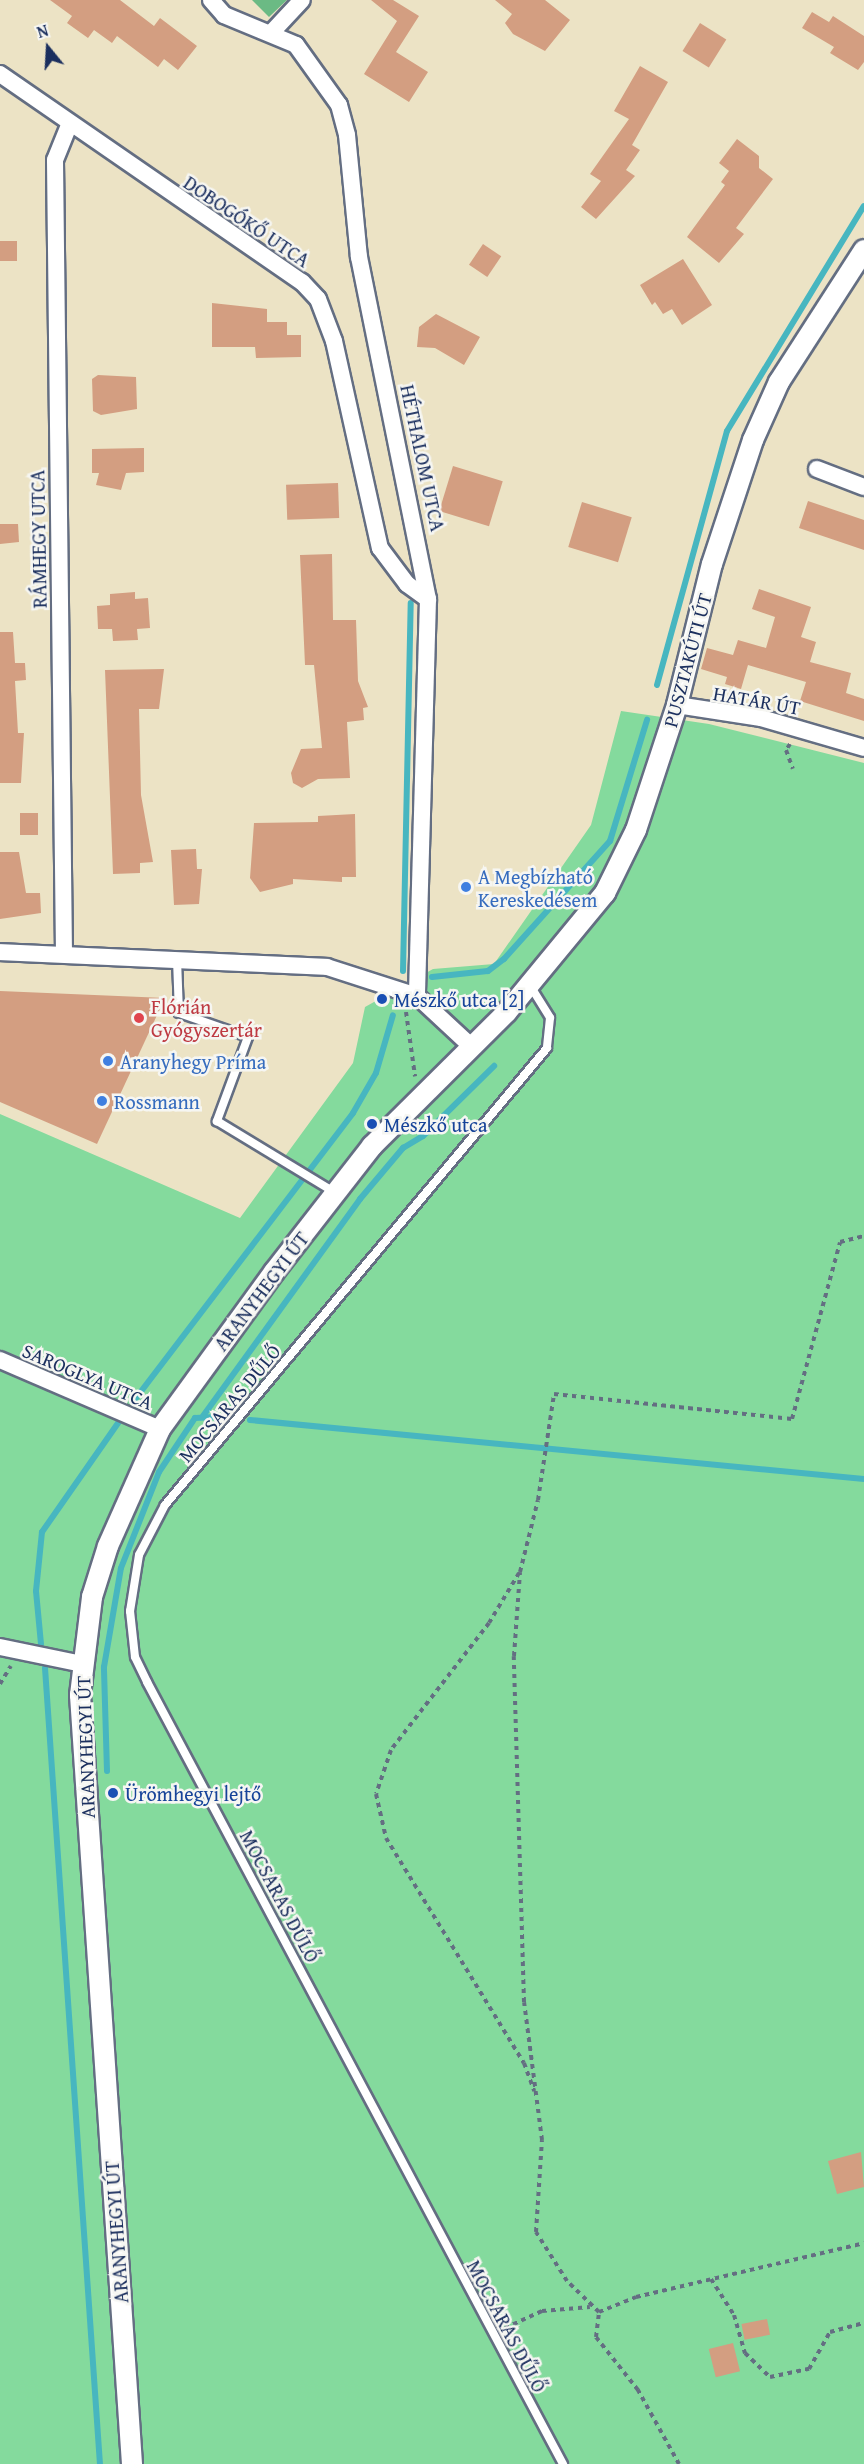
<!DOCTYPE html>
<html>
<head>
<meta charset="utf-8">
<style>
	body { margin:0 }
	#map { position:relative; width:864px; height:2464px; overflow:hidden; background:#ece3c5; font-family:"Gentium Book Plus",serif }
	div>[style] { position:absolute }
	[style*='--x'] { left:calc(var(--x)*1px); top:calc(var(--y)*1px); width:calc(var(--w)*1px); rotate:calc(var(--a)*1deg) }
	.green>* { inset:0; background:#84da9d }
	.forest>* { inset:0; background:#6bba84 }
	.stream>* { height:6px; margin:-3px; padding:0 3px; transform-origin:3px; border-radius:3px; background:#47b6c0 }
	.building>* { inset:0; background:#d39e81; transform-origin:0 0 }
	.path>* { height:4px; margin-top:-2px; transform-origin:0; background:repeating-linear-gradient(90deg,#646e82 0 4.5px,transparent 0 9px) }
	.roads { filter:drop-shadow(2px 0 #646e82) drop-shadow(-2px 0 #646e82) drop-shadow(0 2px #646e82) drop-shadow(0 -2px #646e82) }
	.service>* { height:8px; margin:-4px; padding:0 4px; transform-origin:4px; border-radius:4px; background:#fff }
	.minor>* { height:16px; margin:-8px; padding:0 8px; transform-origin:8px; border-radius:8px; background:#fff }
	.tertiary>* { height:20px; margin:-10px; padding:0 10px; transform-origin:10px; border-radius:10px; background:#fff }
	.dots>* { width:16px; height:16px; translate:-50% -50%; box-sizing:border-box; border:3px solid #f6f6f2; border-radius:50% }
	span { translate:-50% -50%; white-space:nowrap; text-align:center; line-height:1.15; -webkit-text-stroke:5px #f6f6f2; paint-order:stroke }
	.street-label { font-size:20px; color:#1b2f5e }
	.shop-label { font-size:20px; color:#366cbe }
	.left { translate:0 -50%; text-align:left }
	.transit-label { font-size:20px; color:#164399 }
	.health-label { font-size:20px; color:#be3a42 }
	.north { position:absolute; left:18px; top:18px; width:60px; height:60px; -webkit-text-stroke:4px #f6f6f2; paint-order:stroke; rotate:342deg; font-size:16px; font-weight:700; line-height:24px; text-align:center; color:#1b2f5e }
	.north::after { content:''; display:block; margin:auto; width:21px; height:27px; background:#1b2f5e; clip-path:polygon(50% 0,100% 100%,50% 72%,0 100%) }
</style>
</head>
<body>
<div id="map">
	<div class="green">
		<div style="clip-path:polygon(621px 711px,709px 724px,864px 763px,864px 2464px,0 2464px,0 1114px,240px 1218px,353px 1063px,365px 1007px,433px 969px,494px 964px,591px 825px)"></div>
	</div>
	<div class="forest">
		<div style="clip-path:polygon(252px 0,287px 0,269px 17px)"></div>
	</div>
	<div class="stream">
		<div style="--x:657;--y:685;--w:263;--a:-74.6"></div>
		<div style="--x:727;--y:431;--w:263;--a:-58.7"></div>
		<div style="--x:403;--y:971;--w:368;--a:-88.8"></div>
		<div style="--x:432;--y:977;--w:56;--a:-6.1"></div>
		<div style="--x:488;--y:971;--w:20;--a:-37"></div>
		<div style="--x:504;--y:959;--w:159;--a:-48.1"></div>
		<div style="--x:610;--y:841;--w:127;--a:-73"></div>
		<div style="--x:136;--y:1398;--w:358;--a:-52.7"></div>
		<div style="--x:353;--y:1113;--w:46;--a:-60.1"></div>
		<div style="--x:376;--y:1073;--w:60;--a:-73.7"></div>
		<div style="--x:203;--y:1416;--w:268;--a:-54.1"></div>
		<div style="--x:360;--y:1199;--w:67;--a:-49.9"></div>
		<div style="--x:403;--y:1148;--w:23;--a:-31"></div>
		<div style="--x:423;--y:1136;--w:100;--a:-44.6"></div>
		<div style="--x:250;--y:1420;--w:617;--a:5.49"></div>
		<div style="--x:41;--y:1644;--w:53;--a:-95.4"></div>
		<div style="--x:36;--y:1591;--w:59;--a:-84.2"></div>
		<div style="--x:42;--y:1532;--w:133;--a:-55.1"></div>
		<div style="--x:45;--y:1668;--w:798;--a:86.05"></div>
		<div style="--x:107;--y:1771;--w:104;--a:-91.7"></div>
		<div style="--x:104;--y:1667;--w:100;--a:-80.3"></div>
		<div style="--x:121;--y:1568;--w:103;--a:-68.4"></div>
		<div style="--x:159;--y:1472;--w:65;--a:-56.3"></div>
		<div style="--x:195;--y:1418;--w:21;--a:-3"></div>
	</div>
	<div class="building">
		<div style="clip-path:polygon(50px 0,120px 0,154px 26px,160px 18px,197px 46px,178px 70px,164px 59px,158px 67px,117px 36px,112px 43px,94px 30px,88px 38px,67px 23px,72px 16px)"></div>
		<div style="clip-path:polygon(371px 0,393px 0,419px 16px,396px 52px,428px 72px,409px 102px,364px 74px,397px 21px)"></div>
		<div style="clip-path:polygon(495px 0,545px 0,570px 20px,545px 51px,513px 34px,505px 23px,512px 14px)"></div>
		<div style="clip-path:polygon(812px 12px,829px 22px,833px 16px,864px 36px,864px 62px,858px 70px,830px 53px,834px 47px,802px 28px)"></div>
		<div style="left:700px;top:23px;width:31px;height:33px;rotate:32deg"></div>
		<div style="clip-path:polygon(640px 66px,668px 82px,632px 145px,640px 150px,626px 170px,635px 176px,596px 219px,581px 207px,601px 181px,590px 174px,629px 119px,614px 111px)"></div>
		<div style="clip-path:polygon(737px 139px,759px 156px,759px 168px,773px 179px,736px 228px,744px 234px,719px 263px,687px 237px,725px 185px,721px 182px,729px 171px,719px 163px)"></div>
		<div style="left:0;top:241px;width:17px;height:20px"></div>
		<div style="left:483px;top:244px;width:22px;height:25px;rotate:34deg"></div>
		<div style="clip-path:polygon(683px 259px,712px 305px,682px 325px,672px 309px,663px 314px,655px 302px,652px 305px,640px 285px)"></div>
		<div style="clip-path:polygon(212px 303px,267px 309px,267px 322px,287px 322px,287px 335px,301px 335px,301px 357px,256px 358px,255px 347px,212px 347px)"></div>
		<div style="clip-path:polygon(436px 314px,480px 337px,464px 365px,435px 348px,417px 347px,419px 327px)"></div>
		<div style="clip-path:polygon(98px 375px,136px 377px,137px 409px,101px 415px,93px 411px,92px 379px)"></div>
		<div style="clip-path:polygon(144px 448px,144px 472px,126px 473px,121px 490px,96px 485px,99px 473px,92px 473px,92px 449px)"></div>
		<div style="left:453px;top:466px;width:52px;height:47px;rotate:17deg"></div>
		<div style="left:338px;top:483px;width:35px;height:52px;rotate:88deg"></div>
		<div style="clip-path:polygon(808px 501px,864px 520px,864px 550px,799px 528px)"></div>
		<div style="left:582px;top:502px;width:52px;height:47px;rotate:17deg"></div>
		<div style="clip-path:polygon(0 524px,18px 524px,19px 542px,0 544px)"></div>
		<div style="clip-path:polygon(332px 554px,333px 620px,356px 620px,358px 681px,368px 707px,363px 708px,364px 720px,347px 722px,350px 778px,318px 779px,302px 788px,293px 783px,291px 773px,301px 749px,322px 748px,314px 665px,305px 665px,300px 555px)"></div>
		<div style="clip-path:polygon(759px 589px,811px 607px,801px 637px,816px 642px,810px 662px,851px 673px,846px 693px,864px 699px,864px 721px,800px 701px,806px 682px,748px 665px,741px 689px,725px 684px,727px 677px,701px 669px,707px 648px,733px 655px,738px 640px,766px 648px,775px 617px,752px 609px)"></div>
		<div style="clip-path:polygon(135px 592px,135px 599px,148px 598px,150px 628px,137px 629px,138px 640px,113px 641px,112px 629px,98px 629px,97px 606px,110px 605px,110px 594px)"></div>
		<div style="clip-path:polygon(0 632px,13px 632px,15px 663px,25px 663px,26px 680px,15px 681px,18px 733px,24px 733px,21px 783px,0 783px)"></div>
		<div style="clip-path:polygon(164px 669px,159px 709px,139px 709px,141px 795px,153px 862px,140px 863px,140px 873px,113px 874px,105px 670px)"></div>
		<div style="left:20px;top:813px;width:18px;height:22px"></div>
		<div style="clip-path:polygon(355px 814px,356px 877px,342px 877px,342px 882px,293px 879px,293px 884px,260px 892px,250px 878px,254px 823px,318px 822px,318px 816px)"></div>
		<div style="clip-path:polygon(196px 849px,197px 869px,202px 869px,199px 904px,174px 905px,171px 850px)"></div>
		<div style="clip-path:polygon(0 852px,19px 852px,26px 893px,40px 893px,41px 913px,0 919px)"></div>
		<div style="clip-path:polygon(0 991px,165px 998px,97px 1144px,0 1102px)"></div>
		<div style="clip-path:polygon(861px 2152px,864px 2187px,837px 2194px,828px 2161px)"></div>
		<div style="left:767px;top:2319px;width:16px;height:26px;rotate:79deg"></div>
		<div style="left:733px;top:2343px;width:29px;height:25px;rotate:76deg"></div>
	</div>
	<div class="path">
		<div style="--x:790;--y:744;--w:7;--a:124"></div>
		<div style="--x:786;--y:750;--w:20;--a:70"></div>
		<div style="--x:406;--y:1012;--w:65;--a:82"></div>
		<div style="--x:519;--y:1573;--w:58;--a:121"></div>
		<div style="--x:489;--y:1623;--w:160;--a:127.7"></div>
		<div style="--x:391;--y:1750;--w:46;--a:108.8"></div>
		<div style="--x:376;--y:1794;--w:45;--a:77.2"></div>
		<div style="--x:386;--y:1838;--w:264;--a:58.5"></div>
		<div style="--x:524;--y:2063;--w:30;--a:70"></div>
		<div style="--x:0;--y:1684;--w:21;--a:-59"></div>
		<div style="--x:711;--y:2279;--w:43;--a:57.4"></div>
		<div style="--x:734;--y:2315;--w:40;--a:74"></div>
		<div style="--x:745;--y:2353;--w:35;--a:44"></div>
		<div style="--x:770;--y:2377;--w:40;--a:-12"></div>
		<div style="--x:809;--y:2369;--w:43;--a:-60.4"></div>
		<div style="--x:830;--y:2332;--w:35;--a:-15"></div>
		<div style="--x:599;--y:2312;--w:45;--a:-135.9"></div>
		<div style="--x:567;--y:2281;--w:58;--a:-122.3"></div>
		<div style="--x:536;--y:2232;--w:92;--a:-86.3"></div>
		<div style="--x:542;--y:2140;--w:139;--a:-97.4"></div>
		<div style="--x:524;--y:2002;--w:346;--a:-91.7"></div>
		<div style="--x:514;--y:1656;--w:84;--a:-85.9"></div>
		<div style="--x:520;--y:1572;--w:74;--a:-76"></div>
		<div style="--x:538;--y:1500;--w:107;--a:-81.4"></div>
		<div style="--x:554;--y:1394;--w:239;--a:6"></div>
		<div style="--x:792;--y:1419;--w:183;--a:-74.8"></div>
		<div style="--x:840;--y:1242;--w:25;--a:-14"></div>
		<div style="--x:505;--y:2328;--w:41;--a:-24.7"></div>
		<div style="--x:542;--y:2311;--w:48;--a:-4.8"></div>
		<div style="--x:679;--y:2464;--w:85;--a:-119"></div>
		<div style="--x:638;--y:2390;--w:68;--a:-128.4"></div>
		<div style="--x:596;--y:2337;--w:25;--a:-83"></div>
		<div style="--x:599;--y:2312;--w:40;--a:-22"></div>
		<div style="--x:636;--y:2297;--w:234;--a:-13.3"></div>
	</div>
	<div class="roads">
		<div class="service">
			<div style="--x:177;--y:959;--w:54;--a:87.9"></div>
			<div style="--x:179;--y:1013;--w:73;--a:19.2"></div>
			<div style="--x:248;--y:1037;--w:90;--a:110.3"></div>
			<div style="--x:217;--y:1121;--w:139;--a:31.2"></div>
			<div style="--x:531;--y:987;--w:36;--a:58"></div>
			<div style="--x:550;--y:1018;--w:30;--a:96"></div>
			<div style="--x:547;--y:1048;--w:596;--a:129.89"></div>
			<div style="--x:165;--y:1505;--w:56;--a:117.5"></div>
			<div style="--x:139;--y:1555;--w:57;--a:99.1"></div>
			<div style="--x:130;--y:1611;--w:46;--a:83.8"></div>
			<div style="--x:135;--y:1657;--w:28;--a:64"></div>
			<div style="--x:147;--y:1682;--w:886;--a:61.99"></div>
		</div>
		<div class="minor">
			<div style="--x:211;--y:0;--w:20;--a:49"></div>
			<div style="--x:224;--y:15;--w:78;--a:22.6"></div>
			<div style="--x:296;--y:45;--w:74;--a:54.4"></div>
			<div style="--x:339;--y:105;--w:31;--a:75"></div>
			<div style="--x:347;--y:135;--w:123;--a:84.4"></div>
			<div style="--x:359;--y:257;--w:349;--a:78.6"></div>
			<div style="--x:428;--y:599;--w:397;--a:91.6"></div>
			<div style="--x:273;--y:31;--w:42;--a:-46.9"></div>
			<div style="--x:0;--y:74;--w:367;--a:34.6"></div>
			<div style="--x:302;--y:282;--w:23;--a:47"></div>
			<div style="--x:318;--y:299;--w:45;--a:69.1"></div>
			<div style="--x:334;--y:341;--w:212;--a:77.5"></div>
			<div style="--x:380;--y:548;--w:45;--a:53.1"></div>
			<div style="--x:407;--y:584;--w:26;--a:36"></div>
			<div style="--x:817;--y:469;--w:50;--a:21"></div>
			<div style="--x:677;--y:705;--w:85;--a:8.8"></div>
			<div style="--x:761;--y:718;--w:107;--a:16.2"></div>
			<div style="--x:0;--y:952;--w:327;--a:2.6"></div>
			<div style="--x:327;--y:967;--w:95;--a:17.9"></div>
			<div style="--x:417;--y:996;--w:74;--a:42.8"></div>
			<div style="--x:64;--y:954;--w:794;--a:-90.65"></div>
			<div style="--x:55;--y:160;--w:37;--a:-68"></div>
			<div style="--x:0;--y:1360;--w:174;--a:23.3"></div>
			<div style="--x:0;--y:1647;--w:84;--a:11.7"></div>
		</div>
		<div class="tertiary">
			<div style="--x:132;--y:2464;--w:771;--a:-93.87"></div>
			<div style="--x:80;--y:1695;--w:99;--a:-83"></div>
			<div style="--x:92;--y:1597;--w:53;--a:-72.6"></div>
			<div style="--x:108;--y:1546;--w:128;--a:-66"></div>
			<div style="--x:160;--y:1429;--w:194;--a:-54"></div>
			<div style="--x:274;--y:1272;--w:160;--a:-52.1"></div>
			<div style="--x:372;--y:1146;--w:189;--a:-44.8"></div>
			<div style="--x:506;--y:1013;--w:156;--a:-50.5"></div>
			<div style="--x:605;--y:893;--w:70;--a:-63.8"></div>
			<div style="--x:636;--y:830;--w:132;--a:-71.8"></div>
			<div style="--x:677;--y:705;--w:145;--a:-76.1"></div>
			<div style="--x:712;--y:564;--w:131;--a:-71.7"></div>
			<div style="--x:753;--y:440;--w:64;--a:-65.9"></div>
			<div style="--x:779;--y:382;--w:157;--a:-57.2"></div>
		</div>
	</div>
	<div class="dots">
		<div style="left:466px;top:887px;background:#3f7fe0"></div>
		<div style="left:382px;top:999px;background:#1a4fb4"></div>
		<div style="left:139px;top:1018px;background:#e0444e"></div>
		<div style="left:108px;top:1061px;background:#3f7fe0"></div>
		<div style="left:102px;top:1101px;background:#3f7fe0"></div>
		<div style="left:372px;top:1124px;background:#1a4fb4"></div>
		<div style="left:113px;top:1793px;background:#1a4fb4"></div>
	</div>
	<div class="street-label">
		<span style="left:247px;top:221px;rotate:34deg">DOBOGÓKŐ UTCA</span>
		<span style="left:423px;top:458px;rotate:78deg">HÉTHALOM UTCA</span>
		<span style="left:38px;top:539px;rotate:-91deg">RÁMHEGY UTCA</span>
		<span style="left:687px;top:660px;rotate:-75deg">PUSZTAKÚTI ÚT</span>
		<span style="left:757px;top:700px;rotate:10deg">HATÁR ÚT</span>
		<span style="left:261px;top:1291px;rotate:-53deg">ARANYHEGYI ÚT</span>
		<span style="left:88px;top:1376px;rotate:23deg">SAROGLYA UTCA</span>
		<span style="left:229px;top:1403px;rotate:-50deg">MOCSARAS DŰLŐ</span>
		<span style="left:85px;top:1747px;rotate:-92deg">ARANYHEGYI ÚT</span>
		<span style="left:280px;top:1896px;rotate:62deg">MOCSARAS DŰLŐ</span>
		<span style="left:116px;top:2232px;rotate:-94deg">ARANYHEGYI ÚT</span>
		<span style="left:507px;top:2326px;rotate:62deg">MOCSARAS DŰLŐ</span>
	</div>
	<div class="shop-label">
		<span class="left" style="left:478px;top:888px">A Megbízható<br>Kereskedésem</span>
		<span class="left" style="left:120px;top:1061px">Aranyhegy Príma</span>
		<span class="left" style="left:114px;top:1101px">Rossmann</span>
	</div>
	<div class="transit-label">
		<span class="left" style="left:394px;top:999px">Mészkő utca [2]</span>
		<span class="left" style="left:384px;top:1124px">Mészkő utca</span>
		<span class="left" style="left:125px;top:1793px">Ürömhegyi lejtő</span>
	</div>
	<div class="health-label">
		<span class="left" style="left:151px;top:1018px">Flórián<br>Gyógyszertár</span>
	</div>
	<div class="north">N</div>
</div>
</body>
</html>
